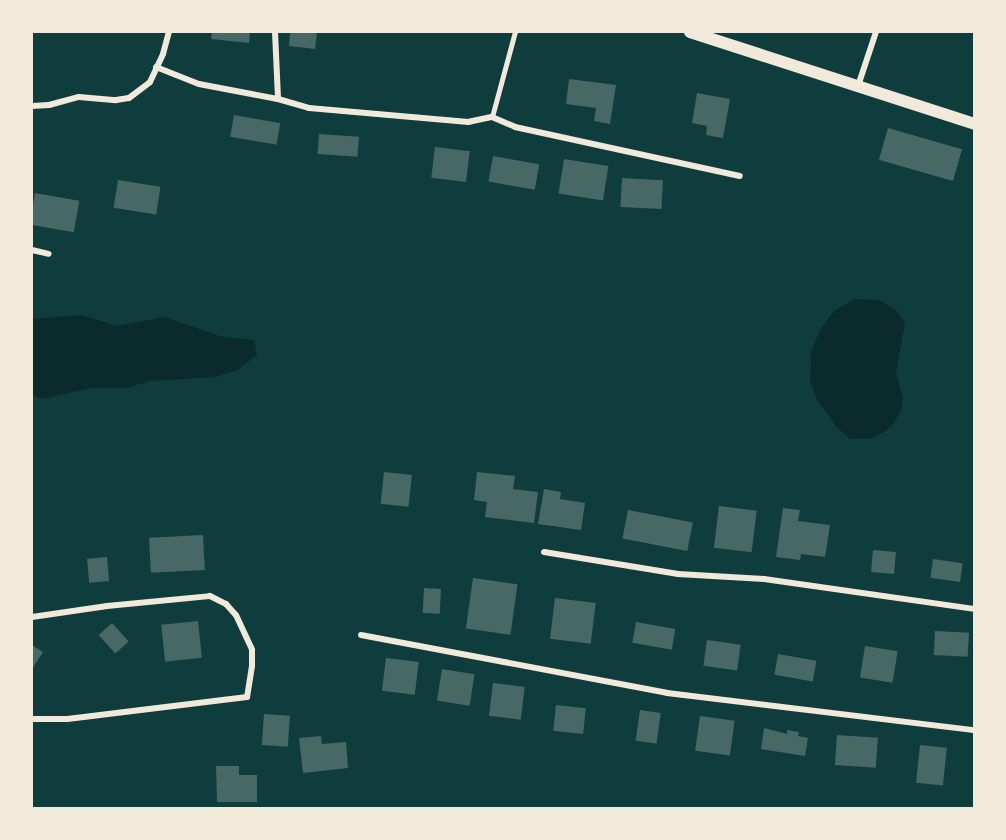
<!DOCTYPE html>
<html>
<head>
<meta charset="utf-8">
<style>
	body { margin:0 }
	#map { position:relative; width:1006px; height:840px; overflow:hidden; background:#0f3d3e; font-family:"Noto Sans",sans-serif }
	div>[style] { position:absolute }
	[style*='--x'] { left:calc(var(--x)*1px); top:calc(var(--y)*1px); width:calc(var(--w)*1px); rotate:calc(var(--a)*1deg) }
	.water>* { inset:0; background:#0a2a2b }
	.building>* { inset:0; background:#486865; transform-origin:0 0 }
	.service>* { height:4.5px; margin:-2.25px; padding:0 2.25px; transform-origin:2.25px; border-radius:2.25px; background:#f1e9da }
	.minor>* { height:6px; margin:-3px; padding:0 3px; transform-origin:3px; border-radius:3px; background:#f1e9da }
	.secondary>* { height:12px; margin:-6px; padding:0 6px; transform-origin:6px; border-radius:6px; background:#f1e9da }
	span { translate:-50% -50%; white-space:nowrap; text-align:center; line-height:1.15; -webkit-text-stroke:5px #f1e9da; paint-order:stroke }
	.frame { position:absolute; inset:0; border:33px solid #f1e9da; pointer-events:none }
</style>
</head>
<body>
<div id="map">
	<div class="water">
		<div style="clip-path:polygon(855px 299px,879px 300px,896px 310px,905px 323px,896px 373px,903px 398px,901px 411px,891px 427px,872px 439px,850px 439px,837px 427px,817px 400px,810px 381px,811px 352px,820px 330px,835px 310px)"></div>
		<div style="clip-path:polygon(82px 315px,117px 326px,164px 317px,223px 337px,254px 340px,257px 355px,238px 370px,216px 377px,150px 381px,127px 388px,92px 388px,42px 399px,32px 395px,32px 319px)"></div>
	</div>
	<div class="building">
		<div style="clip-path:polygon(212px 32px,250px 32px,249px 43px,211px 39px)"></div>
		<div style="clip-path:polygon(290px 32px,317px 32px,315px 49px,289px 46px)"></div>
		<div style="clip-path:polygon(569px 79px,616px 85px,610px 124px,594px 121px,596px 108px,566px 104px)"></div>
		<div style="clip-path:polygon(697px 93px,730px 99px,723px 138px,706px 135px,707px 126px,692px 123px)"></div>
		<div style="left:234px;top:115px;width:47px;height:22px;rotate:10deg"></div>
		<div style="left:888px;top:128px;width:77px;height:33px;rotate:16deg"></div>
		<div style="left:319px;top:134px;width:40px;height:20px;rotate:4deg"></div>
		<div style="left:435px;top:147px;width:35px;height:31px;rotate:7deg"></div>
		<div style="left:493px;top:156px;width:47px;height:26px;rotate:10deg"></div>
		<div style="left:564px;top:159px;width:45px;height:35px;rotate:9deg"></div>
		<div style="left:622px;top:178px;width:41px;height:29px;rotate:3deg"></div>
		<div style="left:118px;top:180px;width:43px;height:28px;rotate:9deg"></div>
		<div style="left:35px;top:193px;width:45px;height:32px;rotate:10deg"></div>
		<div style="left:384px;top:472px;width:28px;height:32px;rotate:6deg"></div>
		<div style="clip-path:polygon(477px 472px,515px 476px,513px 489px,538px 492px,534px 523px,485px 517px,487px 502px,474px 500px)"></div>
		<div style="clip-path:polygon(544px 489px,561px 492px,560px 499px,585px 503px,581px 530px,538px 524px)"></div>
		<div style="left:719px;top:506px;width:38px;height:42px;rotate:7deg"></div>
		<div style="clip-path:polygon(783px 508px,800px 510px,798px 521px,830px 525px,825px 557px,801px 554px,800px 560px,776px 557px)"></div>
		<div style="left:628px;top:510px;width:66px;height:29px;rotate:11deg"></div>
		<div style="left:203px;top:535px;width:35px;height:54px;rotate:87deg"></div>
		<div style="left:873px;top:550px;width:23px;height:22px;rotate:5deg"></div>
		<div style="left:107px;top:557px;width:24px;height:20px;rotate:85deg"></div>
		<div style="left:933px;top:559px;width:30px;height:19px;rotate:8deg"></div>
		<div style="left:473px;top:578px;width:45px;height:51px;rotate:8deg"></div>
		<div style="left:424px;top:588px;width:17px;height:25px;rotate:3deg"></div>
		<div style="left:555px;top:598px;width:41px;height:41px;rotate:7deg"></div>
		<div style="left:198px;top:621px;width:37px;height:37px;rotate:84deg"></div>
		<div style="left:636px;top:622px;width:40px;height:21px;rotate:10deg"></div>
		<div style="left:112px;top:623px;width:25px;height:18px;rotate:48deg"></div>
		<div style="left:935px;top:631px;width:34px;height:24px;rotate:3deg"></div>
		<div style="left:707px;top:640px;width:34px;height:26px;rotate:8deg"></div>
		<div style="clip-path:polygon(32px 645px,43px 652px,32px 669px)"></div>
		<div style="left:865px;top:646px;width:33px;height:32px;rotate:9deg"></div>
		<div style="left:778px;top:654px;width:39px;height:21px;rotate:10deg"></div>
		<div style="left:386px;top:658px;width:33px;height:33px;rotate:7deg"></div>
		<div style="left:442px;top:669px;width:33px;height:32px;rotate:9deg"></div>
		<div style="left:493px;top:683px;width:32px;height:33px;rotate:7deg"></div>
		<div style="left:556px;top:705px;width:30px;height:26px;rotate:6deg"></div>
		<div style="left:640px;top:710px;width:21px;height:31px;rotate:8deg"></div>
		<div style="left:264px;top:714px;width:26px;height:31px;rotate:4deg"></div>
		<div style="left:700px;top:716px;width:35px;height:35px;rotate:8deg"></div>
		<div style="clip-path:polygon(764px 728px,787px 734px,787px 730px,799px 732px,798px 736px,808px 738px,805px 756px,761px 749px)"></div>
		<div style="left:837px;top:735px;width:41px;height:30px;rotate:4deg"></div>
		<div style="clip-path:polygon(321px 736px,322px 744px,346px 742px,348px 768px,303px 773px,299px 738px)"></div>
		<div style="left:920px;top:745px;width:27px;height:38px;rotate:6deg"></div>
		<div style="clip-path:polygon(216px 766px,239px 766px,239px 775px,257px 775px,257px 802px,217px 802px)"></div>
	</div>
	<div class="service">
		<div style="--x:492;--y:117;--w:88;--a:-74.9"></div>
	</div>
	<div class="minor">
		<div style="--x:275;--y:32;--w:67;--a:87.4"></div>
		<div style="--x:156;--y:67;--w:46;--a:21.6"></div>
		<div style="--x:199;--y:84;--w:80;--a:10.8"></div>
		<div style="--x:278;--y:99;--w:32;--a:16"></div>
		<div style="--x:309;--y:108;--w:160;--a:5"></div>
		<div style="--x:468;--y:122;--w:25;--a:-12"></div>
		<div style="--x:492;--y:117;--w:25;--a:23"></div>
		<div style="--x:515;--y:127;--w:230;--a:12.3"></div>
		<div style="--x:858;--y:86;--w:57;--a:-71.6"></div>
		<div style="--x:32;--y:106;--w:17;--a:-3"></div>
		<div style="--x:49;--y:105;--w:31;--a:-15"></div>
		<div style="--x:79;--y:97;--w:37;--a:5"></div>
		<div style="--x:116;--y:100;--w:13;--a:-9"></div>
		<div style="--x:129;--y:98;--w:26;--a:-37"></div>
		<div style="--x:150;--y:82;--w:31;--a:-65"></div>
		<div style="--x:163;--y:54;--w:23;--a:-75"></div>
		<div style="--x:32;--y:250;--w:17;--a:13"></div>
		<div style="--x:544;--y:552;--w:136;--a:9.3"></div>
		<div style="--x:678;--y:574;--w:86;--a:3.3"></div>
		<div style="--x:764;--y:579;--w:212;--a:8.1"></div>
		<div style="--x:32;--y:617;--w:76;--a:-8.3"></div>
		<div style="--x:107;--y:606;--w:103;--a:-5.5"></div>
		<div style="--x:210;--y:596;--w:18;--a:27"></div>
		<div style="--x:226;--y:604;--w:15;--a:48"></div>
		<div style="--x:236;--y:615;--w:38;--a:65"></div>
		<div style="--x:252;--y:650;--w:16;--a:90"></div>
		<div style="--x:252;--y:666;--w:31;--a:99"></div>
		<div style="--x:247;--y:697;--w:181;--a:173"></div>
		<div style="--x:67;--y:719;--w:35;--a:180"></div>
		<div style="--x:361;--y:635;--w:311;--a:10.7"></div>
		<div style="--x:667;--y:693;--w:309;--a:6.9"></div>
	</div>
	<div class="secondary">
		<div style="--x:690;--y:32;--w:299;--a:17.9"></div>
	</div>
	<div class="frame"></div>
</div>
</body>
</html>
